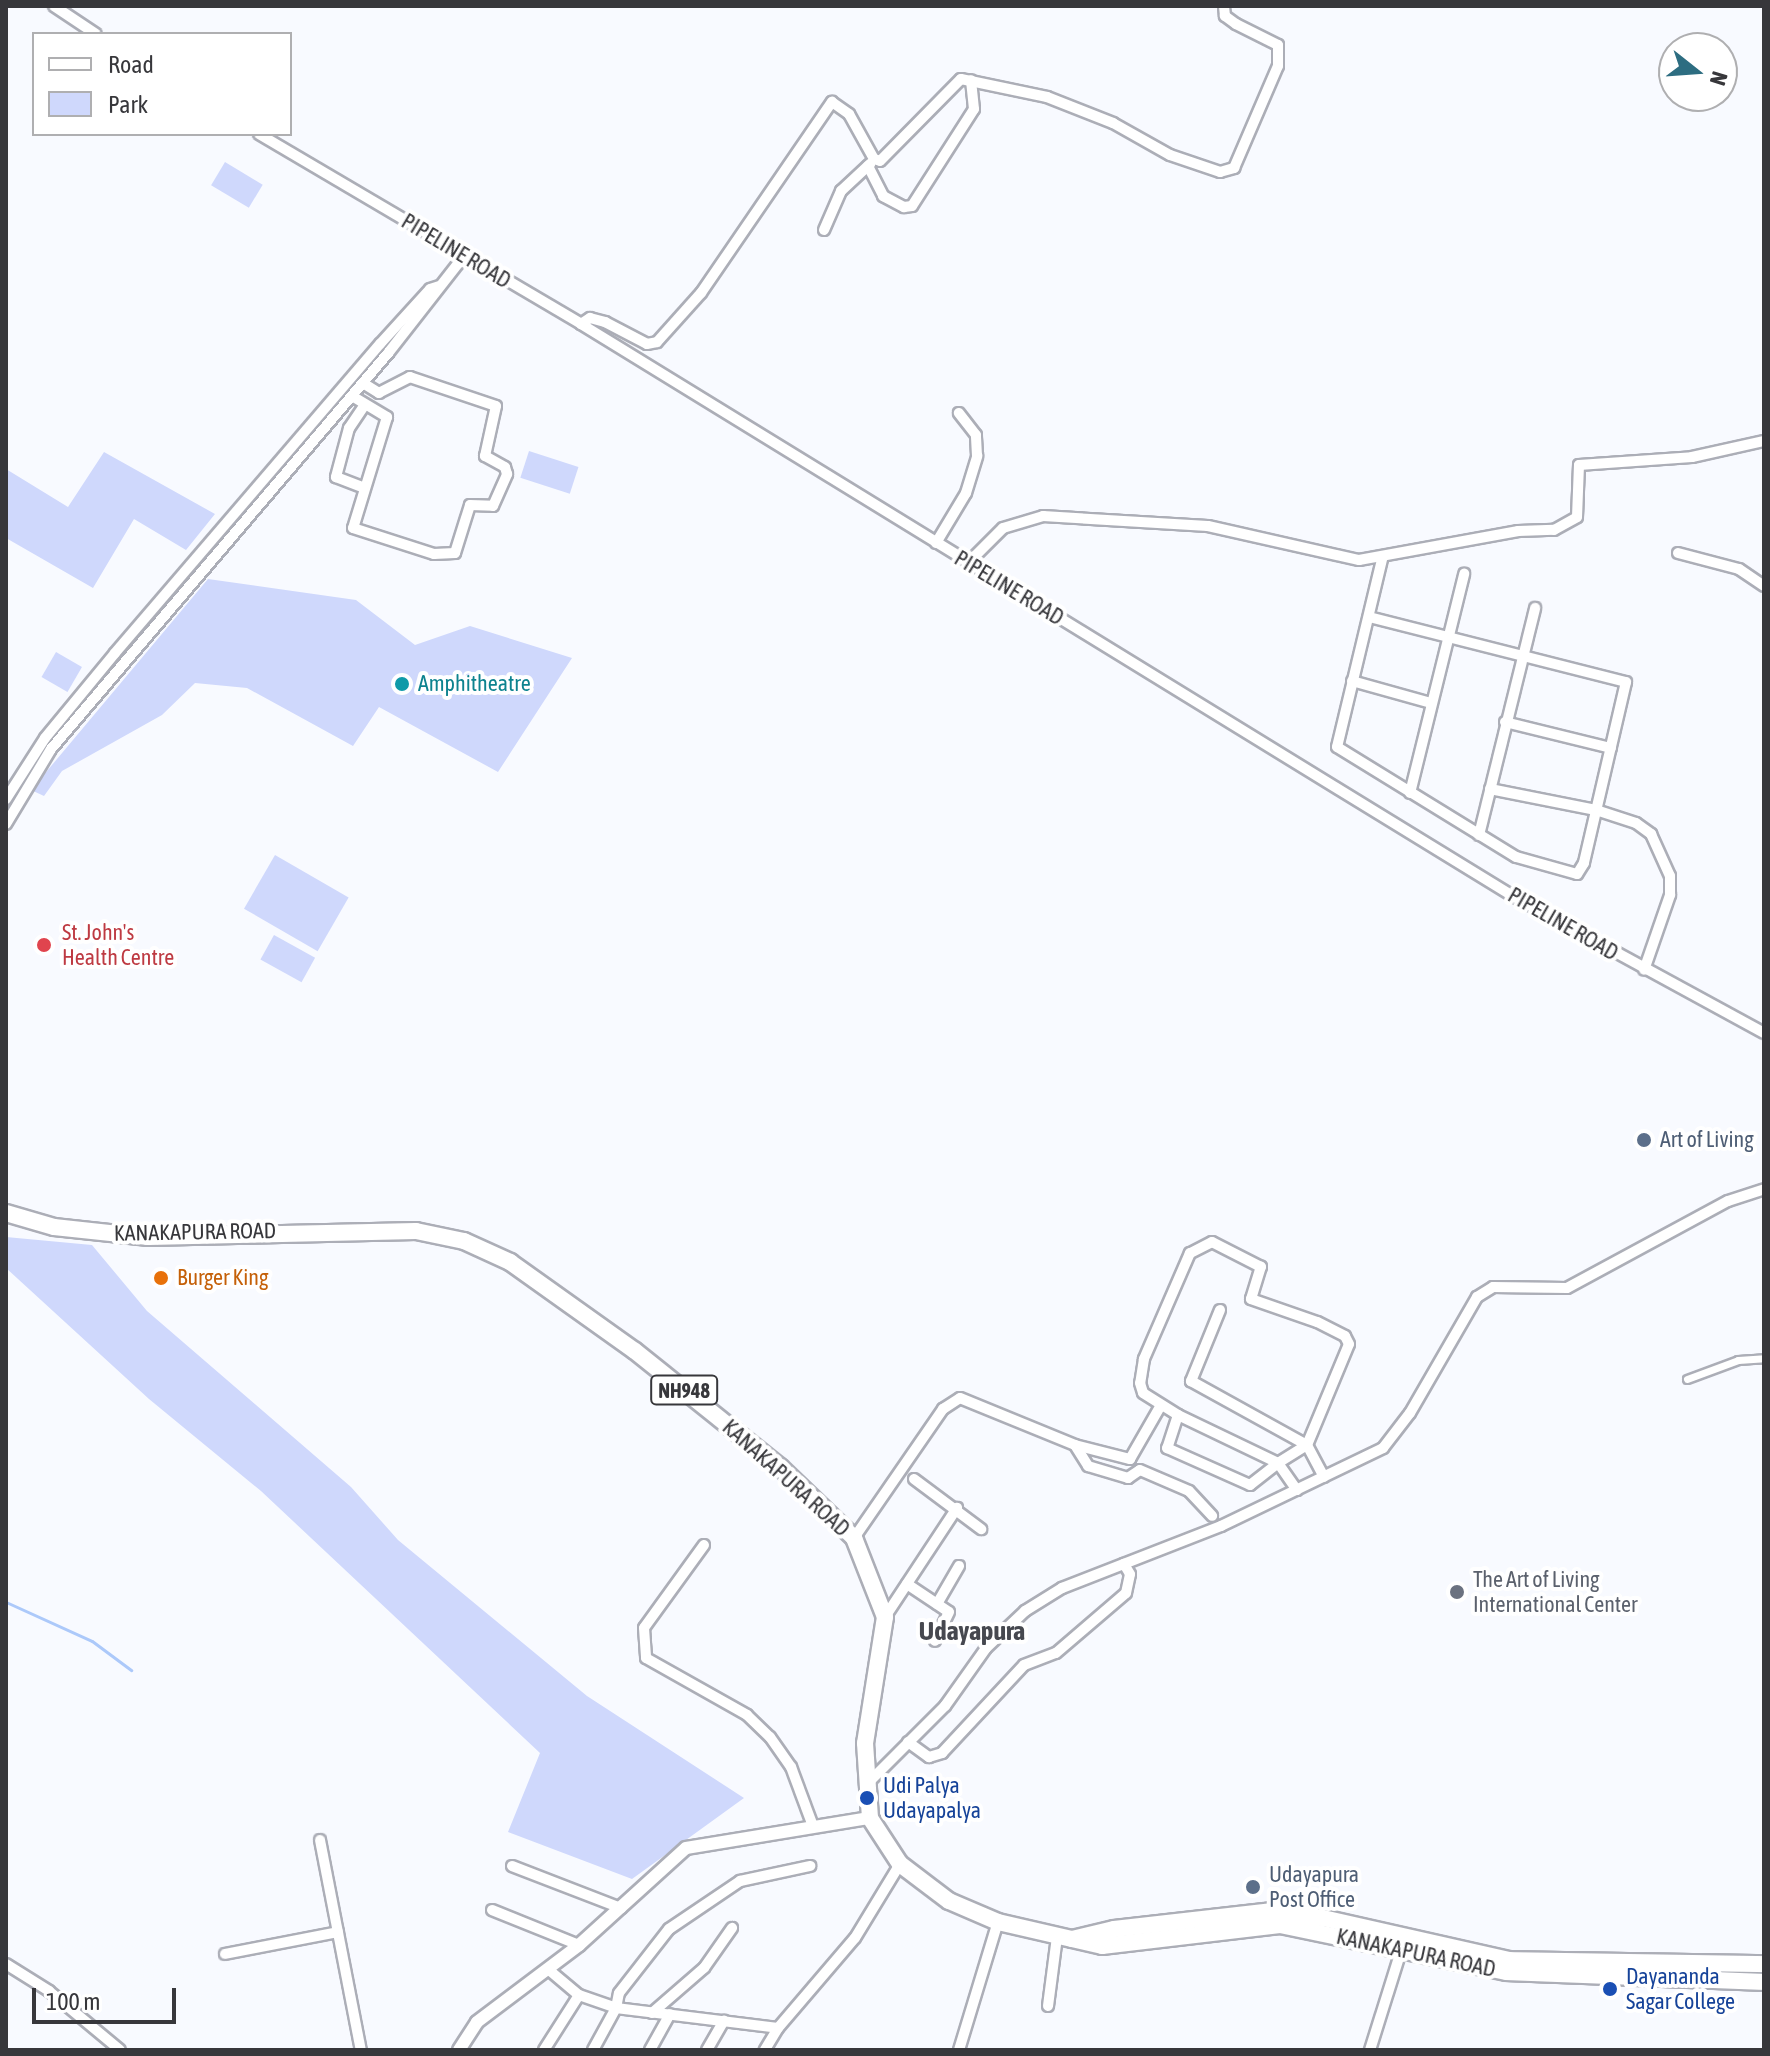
<!DOCTYPE html>
<html>
<head>
<meta charset="utf-8">
<style>
	body { margin:0 }
	#map { position:relative; width:1770px; height:2056px; overflow:hidden; background:#f8faff; font-family:"Asap Condensed",sans-serif }
	div>[style] { position:absolute }
	[style*='--x'] { left:calc(var(--x)*1px); top:calc(var(--y)*1px); width:calc(var(--w)*1px); rotate:calc(var(--a)*1deg) }
	.green>* { inset:0; background:#cfd8fc; transform-origin:0 0 }
	.stream>* { height:3px; margin:-1.5px; padding:0 1.5px; transform-origin:1.5px; border-radius:1.5px; background:#acc9fa }
	.roads { filter:drop-shadow(2px 0 #acaeb7) drop-shadow(-2px 0 #acaeb7) drop-shadow(0 2px #acaeb7) drop-shadow(0 -2px #acaeb7) }
	.pedestrian>* { height:7px; margin:-3.5px; padding:0 3.5px; transform-origin:3.5px; border-radius:3.5px; background:#fff }
	.minor>* { height:10px; margin:-5px; padding:0 5px; transform-origin:5px; border-radius:5px; background:#fff }
	.tertiary>* { height:12px; margin:-6px; padding:0 6px; transform-origin:6px; border-radius:6px; background:#fff }
	.trunk>* { height:16px; margin:-8px; padding:0 8px; transform-origin:8px; border-radius:8px; background:#fff }
	.dots>* { width:22px; height:22px; translate:-50% -50%; box-sizing:border-box; border:4px solid #fff; border-radius:50% }
	span { translate:-50% -50%; white-space:nowrap; text-align:center; line-height:1.15; -webkit-text-stroke:8px #fff; paint-order:stroke }
	.shield-label span { padding:2px 6px; background:#fff; border:2px solid; border-radius:6px; -webkit-text-stroke-width:0 }
	.shield-label { font-size:20px; color:#37373b; font-weight:700 }
	.street-label { font-size:22px; color:#37373b }
	.culture-label { font-size:22px; color:#0d838f }
	.left { translate:0 -50%; text-align:left }
	.health-label { font-size:22px; color:#be3a42 }
	.service-label { font-size:22px; color:#4e5e75 }
	.food-label { font-size:22px; color:#c56008 }
	.worship-label { font-size:22px; color:#5b616d }
	.transit-label { font-size:22px; color:#164399 }
	.quarter-label { font-size:26px; color:#46484f; font-weight:700 }
	.frame { position:absolute; inset:0; border:8px solid #37373b; pointer-events:none }
	.legend { position:absolute; left:32px; top:32px; width:260px; height:104px; box-sizing:border-box; background:#fff; border:2px solid #afafb1; margin:0; padding:10px 14px; list-style:none; font-size:24px; color:#37373b }
	.legend li { display:flex; align-items:center; gap:16px; height:40px }
	.legend b { width:40px; border:2px solid #afafb1 }
	.north { position:absolute; left:1658px; top:32px; width:80px; height:80px; box-sizing:border-box; background:#fff; border:2px solid #afafb1; border-radius:50%; rotate:107deg; font-size:22px; font-weight:700; line-height:32px; text-align:center; color:#37373b }
	.north::after { content:''; display:block; margin:auto; width:28px; height:36px; background:#2d6d81; clip-path:polygon(50% 0,100% 100%,50% 72%,0 100%) }
	.scale { position:absolute; left:32px; top:1988px; width:144px; height:36px; box-sizing:border-box; border:4px solid #37373b; border-top:0; padding-left:10px; font-size:24px; line-height:28px; white-space:nowrap; color:#37373b; -webkit-text-stroke:6px #fff; paint-order:stroke }
</style>
</head>
<body>
<div id="map">
	<div class="green">
		<div style="left:225px;top:162px;width:44px;height:27px;rotate:31deg"></div>
		<div style="left:529px;top:451px;width:52px;height:28px;rotate:18deg"></div>
		<div style="clip-path:polygon(104px 452px,215px 514px,186px 550px,134px 519px,93px 588px,6px 538px,6px 469px,68px 507px)"></div>
		<div style="clip-path:polygon(208px 579px,356px 600px,415px 645px,470px 626px,572px 658px,498px 772px,379px 707px,353px 746px,247px 688px,195px 683px,162px 715px,62px 771px,44px 796px,31px 790px)"></div>
		<div style="left:56px;top:652px;width:30px;height:29px;rotate:30deg"></div>
		<div style="left:275px;top:855px;width:85px;height:62px;rotate:30deg"></div>
		<div style="left:274px;top:935px;width:47px;height:28px;rotate:29deg"></div>
		<div style="clip-path:polygon(6px 1237px,92px 1245px,147px 1311px,351px 1487px,398px 1540px,587px 1696px,744px 1798px,632px 1879px,508px 1832px,540px 1753px,261px 1491px,149px 1399px,6px 1268px)"></div>
	</div>
	<div class="stream">
		<div style="--x:6;--y:1602;--w:94;--a:24.4"></div>
		<div style="--x:92;--y:1641;--w:49;--a:36.6"></div>
	</div>
	<div class="roads">
		<div class="pedestrian">
			<div style="--x:1687;--y:1379;--w:54;--a:-20.4"></div>
			<div style="--x:1738;--y:1360;--w:26;--a:-4"></div>
		</div>
		<div class="minor">
			<div style="--x:54;--y:6;--w:50;--a:33.7"></div>
			<div style="--x:259;--y:134;--w:374;--a:30.5"></div>
			<div style="--x:581;--y:324;--w:1091;--a:31.55"></div>
			<div style="--x:1511;--y:895;--w:288;--a:28.6"></div>
			<div style="--x:868;--y:166;--w:34;--a:63"></div>
			<div style="--x:883;--y:196;--w:24;--a:28"></div>
			<div style="--x:904;--y:207;--w:8;--a:-7"></div>
			<div style="--x:912;--y:206;--w:115;--a:-57.4"></div>
			<div style="--x:974;--y:109;--w:29;--a:-96"></div>
			<div style="--x:824;--y:230;--w:43;--a:-66.4"></div>
			<div style="--x:841;--y:191;--w:40;--a:-43"></div>
			<div style="--x:581;--y:324;--w:11;--a:-34"></div>
			<div style="--x:590;--y:318;--w:16;--a:15"></div>
			<div style="--x:605;--y:322;--w:47;--a:27.6"></div>
			<div style="--x:647;--y:344;--w:10;--a:-11"></div>
			<div style="--x:657;--y:342;--w:66;--a:-48.1"></div>
			<div style="--x:701;--y:293;--w:232;--a:-55.6"></div>
			<div style="--x:832;--y:102;--w:21;--a:35"></div>
			<div style="--x:849;--y:114;--w:51;--a:60.9"></div>
			<div style="--x:874;--y:159;--w:6;--a:18"></div>
			<div style="--x:880;--y:161;--w:115;--a:-45.4"></div>
			<div style="--x:961;--y:79;--w:88;--a:11.8"></div>
			<div style="--x:1047;--y:97;--w:71;--a:21.5"></div>
			<div style="--x:1113;--y:123;--w:65;--a:29.3"></div>
			<div style="--x:1170;--y:155;--w:53;--a:18.8"></div>
			<div style="--x:1220;--y:172;--w:15;--a:-16"></div>
			<div style="--x:1234;--y:168;--w:111;--a:-66.7"></div>
			<div style="--x:1278;--y:66;--w:21;--a:-90"></div>
			<div style="--x:1278;--y:45;--w:47;--a:-153.4"></div>
			<div style="--x:1236;--y:24;--w:14;--a:-144"></div>
			<div style="--x:1225;--y:16;--w:10;--a:-96"></div>
			<div style="--x:352;--y:396;--w:41;--a:31"></div>
			<div style="--x:387;--y:417;--w:116;--a:107"></div>
			<div style="--x:353;--y:528;--w:85;--a:17.8"></div>
			<div style="--x:434;--y:554;--w:21;--a:-3"></div>
			<div style="--x:455;--y:553;--w:50;--a:-72.6"></div>
			<div style="--x:470;--y:505;--w:23;--a:2"></div>
			<div style="--x:493;--y:506;--w:35;--a:-66"></div>
			<div style="--x:507;--y:474;--w:7;--a:-106"></div>
			<div style="--x:505;--y:467;--w:23;--a:-151"></div>
			<div style="--x:485;--y:456;--w:51;--a:-77.6"></div>
			<div style="--x:496;--y:406;--w:91;--a:-161.4"></div>
			<div style="--x:410;--y:377;--w:35;--a:153"></div>
			<div style="--x:379;--y:393;--w:19;--a:-148"></div>
			<div style="--x:364;--y:406;--w:27;--a:124"></div>
			<div style="--x:349;--y:428;--w:51;--a:104.9"></div>
			<div style="--x:336;--y:477;--w:30;--a:21"></div>
			<div style="--x:936;--y:543;--w:58;--a:-59"></div>
			<div style="--x:966;--y:493;--w:39;--a:-73"></div>
			<div style="--x:977;--y:456;--w:21;--a:-93"></div>
			<div style="--x:976;--y:435;--w:28;--a:-128"></div>
			<div style="--x:1678;--y:553;--w:63;--a:14.7"></div>
			<div style="--x:1739;--y:569;--w:30;--a:34"></div>
			<div style="--x:968;--y:563;--w:49;--a:-45"></div>
			<div style="--x:1003;--y:528;--w:42;--a:-16.7"></div>
			<div style="--x:1043;--y:516;--w:165;--a:3.5"></div>
			<div style="--x:1208;--y:526;--w:155;--a:12.7"></div>
			<div style="--x:1359;--y:560;--w:162;--a:-10.3"></div>
			<div style="--x:1518;--y:531;--w:36;--a:-2"></div>
			<div style="--x:1554;--y:530;--w:26;--a:-29"></div>
			<div style="--x:1577;--y:517;--w:52;--a:-87.8"></div>
			<div style="--x:1579;--y:465;--w:113;--a:-4"></div>
			<div style="--x:1692;--y:457;--w:74;--a:-12.5"></div>
			<div style="--x:1369;--y:617;--w:265;--a:14.2"></div>
			<div style="--x:1626;--y:682;--w:186;--a:103.1"></div>
			<div style="--x:1584;--y:863;--w:13;--a:122"></div>
			<div style="--x:1577;--y:874;--w:63;--a:-164.4"></div>
			<div style="--x:1516;--y:857;--w:210;--a:-148.4"></div>
			<div style="--x:1337;--y:747;--w:196;--a:-76.5"></div>
			<div style="--x:1352;--y:681;--w:82;--a:15.6"></div>
			<div style="--x:1505;--y:722;--w:109;--a:13.8"></div>
			<div style="--x:1490;--y:789;--w:108;--a:11.2"></div>
			<div style="--x:1596;--y:810;--w:42;--a:18"></div>
			<div style="--x:1636;--y:823;--w:19;--a:36"></div>
			<div style="--x:1651;--y:834;--w:46;--a:65.7"></div>
			<div style="--x:1670;--y:876;--w:19;--a:90"></div>
			<div style="--x:1670;--y:895;--w:79;--a:109.1"></div>
			<div style="--x:1410;--y:793;--w:226;--a:-76.1"></div>
			<div style="--x:6;--y:799;--w:72;--a:-57.4"></div>
			<div style="--x:45;--y:738;--w:110;--a:-50.5"></div>
			<div style="--x:115;--y:653;--w:407;--a:-49.4"></div>
			<div style="--x:380;--y:344;--w:74;--a:-47.7"></div>
			<div style="--x:430;--y:289;--w:9;--a:-18"></div>
			<div style="--x:6;--y:824;--w:87;--a:-59"></div>
			<div style="--x:51;--y:749;--w:521;--a:-49.59"></div>
			<div style="--x:389;--y:352;--w:122;--a:-52"></div>
			<div style="--x:1479;--y:835;--w:234;--a:-76.1"></div>
			<div style="--x:1220;--y:1310;--w:77;--a:112.2"></div>
			<div style="--x:1191;--y:1381;--w:132;--a:28.9"></div>
			<div style="--x:1307;--y:1445;--w:36;--a:62"></div>
			<div style="--x:1178;--y:1415;--w:35;--a:108"></div>
			<div style="--x:1167;--y:1448;--w:91;--a:24"></div>
			<div style="--x:1250;--y:1485;--w:36;--a:-38"></div>
			<div style="--x:1278;--y:1463;--w:34;--a:-32"></div>
			<div style="--x:1307;--y:1445;--w:109;--a:-67.4"></div>
			<div style="--x:1349;--y:1344;--w:9;--a:-117"></div>
			<div style="--x:1345;--y:1336;--w:31;--a:-153"></div>
			<div style="--x:1317;--y:1322;--w:70;--a:-160.8"></div>
			<div style="--x:1251;--y:1299;--w:34;--a:-73"></div>
			<div style="--x:1261;--y:1267;--w:55;--a:-153"></div>
			<div style="--x:1212;--y:1242;--w:25;--a:153"></div>
			<div style="--x:1190;--y:1253;--w:116;--a:113.5"></div>
			<div style="--x:1144;--y:1359;--w:24;--a:99"></div>
			<div style="--x:1140;--y:1383;--w:10;--a:73"></div>
			<div style="--x:1143;--y:1393;--w:41;--a:32.2"></div>
			<div style="--x:1178;--y:1415;--w:111;--a:25.6"></div>
			<div style="--x:1278;--y:1463;--w:33;--a:55"></div>
			<div style="--x:1075;--y:1445;--w:57;--a:14.3"></div>
			<div style="--x:1130;--y:1459;--w:62;--a:-60.1"></div>
			<div style="--x:914;--y:1479;--w:84;--a:36.7"></div>
			<div style="--x:854;--y:1538;--w:157;--a:-55.4"></div>
			<div style="--x:943;--y:1409;--w:20;--a:-33"></div>
			<div style="--x:960;--y:1398;--w:124;--a:22.2"></div>
			<div style="--x:1075;--y:1445;--w:25;--a:58"></div>
			<div style="--x:1088;--y:1466;--w:42;--a:16.7"></div>
			<div style="--x:1128;--y:1478;--w:14;--a:-34"></div>
			<div style="--x:1140;--y:1470;--w:53;--a:23.2"></div>
			<div style="--x:1189;--y:1491;--w:34;--a:47"></div>
			<div style="--x:704;--y:1545;--w:102;--a:125.9"></div>
			<div style="--x:644;--y:1628;--w:30;--a:86"></div>
			<div style="--x:646;--y:1658;--w:116;--a:29.4"></div>
			<div style="--x:747;--y:1715;--w:32;--a:44"></div>
			<div style="--x:770;--y:1737;--w:37;--a:55"></div>
			<div style="--x:791;--y:1767;--w:63;--a:69.6"></div>
			<div style="--x:907;--y:1584;--w:50;--a:33.7"></div>
			<div style="--x:949;--y:1612;--w:32;--a:116"></div>
			<div style="--x:937;--y:1604;--w:44;--a:-59.9"></div>
			<div style="--x:885;--y:1617;--w:131;--a:-56.6"></div>
			<div style="--x:908;--y:1742;--w:26;--a:36"></div>
			<div style="--x:929;--y:1757;--w:14;--a:-17"></div>
			<div style="--x:942;--y:1753;--w:120;--a:-47"></div>
			<div style="--x:1024;--y:1665;--w:34;--a:-21"></div>
			<div style="--x:1056;--y:1653;--w:92;--a:-40.6"></div>
			<div style="--x:1126;--y:1593;--w:19;--a:-78"></div>
			<div style="--x:1130;--y:1574;--w:12;--a:-121"></div>
			<div style="--x:866;--y:1785;--w:112;--a:-45"></div>
			<div style="--x:945;--y:1706;--w:71;--a:-54.7"></div>
			<div style="--x:986;--y:1648;--w:54;--a:-43.5"></div>
			<div style="--x:1025;--y:1611;--w:44;--a:-31.9"></div>
			<div style="--x:1062;--y:1588;--w:171;--a:-21.3"></div>
			<div style="--x:1221;--y:1526;--w:180;--a:-25.7"></div>
			<div style="--x:1383;--y:1448;--w:44;--a:-52.4"></div>
			<div style="--x:1410;--y:1413;--w:134;--a:-60"></div>
			<div style="--x:1477;--y:1297;--w:19;--a:-32"></div>
			<div style="--x:1493;--y:1287;--w:74;--a:0.8"></div>
			<div style="--x:1567;--y:1288;--w:183;--a:-28.4"></div>
			<div style="--x:1728;--y:1201;--w:38;--a:-18"></div>
			<div style="--x:320;--y:1840;--w:214;--a:79"></div>
			<div style="--x:512;--y:1866;--w:117;--a:21.1"></div>
			<div style="--x:492;--y:1910;--w:94;--a:21.9"></div>
			<div style="--x:225;--y:1954;--w:115;--a:-11"></div>
			<div style="--x:6;--y:1964;--w:51;--a:32.1"></div>
			<div style="--x:49;--y:1991;--w:92;--a:39.7"></div>
			<div style="--x:549;--y:1970;--w:39;--a:40"></div>
			<div style="--x:579;--y:1995;--w:39;--a:19"></div>
			<div style="--x:616;--y:2008;--w:15;--a:-79"></div>
			<div style="--x:619;--y:1993;--w:81;--a:-52"></div>
			<div style="--x:669;--y:1929;--w:86;--a:-34.1"></div>
			<div style="--x:740;--y:1881;--w:72;--a:-12.1"></div>
			<div style="--x:1048;--y:2006;--w:70;--a:-82.6"></div>
			<div style="--x:652;--y:2013;--w:69;--a:-40.9"></div>
			<div style="--x:704;--y:1968;--w:49;--a:-55"></div>
			<div style="--x:778;--y:2028;--w:118;--a:-49.5"></div>
			<div style="--x:855;--y:1938;--w:87;--a:-58.7"></div>
			<div style="--x:544;--y:2050;--w:65;--a:-57.5"></div>
			<div style="--x:593;--y:2050;--w:48;--a:-61.3"></div>
			<div style="--x:616;--y:2008;--w:163;--a:7"></div>
			<div style="--x:778;--y:2028;--w:26;--a:121"></div>
			<div style="--x:650;--y:2050;--w:41;--a:-60.9"></div>
			<div style="--x:707;--y:2050;--w:34;--a:-60"></div>
			<div style="--x:959;--y:2050;--w:134;--a:-73.1"></div>
			<div style="--x:1370;--y:2050;--w:110;--a:-72.6"></div>
		</div>
		<div class="tertiary">
			<div style="--x:459;--y:2050;--w:33;--a:-57"></div>
			<div style="--x:477;--y:2022;--w:128;--a:-37"></div>
			<div style="--x:579;--y:1945;--w:144;--a:-42.2"></div>
			<div style="--x:686;--y:1848;--w:186;--a:-9.3"></div>
		</div>
		<div class="trunk">
			<div style="--x:6;--y:1213;--w:50;--a:16.3"></div>
			<div style="--x:54;--y:1227;--w:95;--a:6.1"></div>
			<div style="--x:148;--y:1237;--w:268;--a:-1.3"></div>
			<div style="--x:416;--y:1231;--w:49;--a:11.8"></div>
			<div style="--x:464;--y:1241;--w:51;--a:24.5"></div>
			<div style="--x:510;--y:1262;--w:153;--a:35.5"></div>
			<div style="--x:635;--y:1351;--w:186;--a:38.7"></div>
			<div style="--x:780;--y:1467;--w:103;--a:43.8"></div>
			<div style="--x:854;--y:1538;--w:85;--a:68.6"></div>
			<div style="--x:885;--y:1617;--w:128;--a:99"></div>
			<div style="--x:865;--y:1743;--w:75;--a:86.2"></div>
			<div style="--x:870;--y:1818;--w:55;--a:56.9"></div>
			<div style="--x:900;--y:1864;--w:61;--a:37.1"></div>
			<div style="--x:949;--y:1901;--w:53;--a:23.2"></div>
			<div style="--x:998;--y:1922;--w:107;--a:13"></div>
			<div style="--x:1102;--y:1946;--w:179;--a:-6.7"></div>
			<div style="--x:1280;--y:1925;--w:232;--a:11.7"></div>
			<div style="--x:1507;--y:1972;--w:257;--a:2.2"></div>
			<div style="--x:1072;--y:1939;--w:43;--a:-13.4"></div>
			<div style="--x:1114;--y:1929;--w:160;--a:-6.5"></div>
			<div style="--x:1273;--y:1911;--w:50;--a:8"></div>
			<div style="--x:1323;--y:1918;--w:191;--a:12.7"></div>
			<div style="--x:1509;--y:1960;--w:255;--a:0.9"></div>
		</div>
	</div>
	<div class="dots">
		<div style="left:402px;top:684px;background:#0f9aa8"></div>
		<div style="left:44px;top:945px;background:#e0444e"></div>
		<div style="left:1644px;top:1140px;background:#5c6f8a"></div>
		<div style="left:161px;top:1278px;background:#e8710a"></div>
		<div style="left:1457px;top:1592px;background:#6b7280"></div>
		<div style="left:867px;top:1798px;background:#1a4fb4"></div>
		<div style="left:1253px;top:1887px;background:#5c6f8a"></div>
		<div style="left:1610px;top:1989px;background:#1a4fb4"></div>
	</div>
	<div class="shield-label">
		<span style="left:684px;top:1390px">NH948</span>
	</div>
	<div class="street-label">
		<span style="left:456px;top:251px;rotate:31deg">PIPELINE ROAD</span>
		<span style="left:1009px;top:588px;rotate:31deg">PIPELINE ROAD</span>
		<span style="left:1563px;top:924px;rotate:30deg">PIPELINE ROAD</span>
		<span style="left:195px;top:1232px;rotate:-1deg">KANAKAPURA ROAD</span>
		<span style="left:786px;top:1478px;rotate:42deg">KANAKAPURA ROAD</span>
		<span style="left:1416px;top:1953px;rotate:12deg">KANAKAPURA ROAD</span>
	</div>
	<div class="culture-label">
		<span class="left" style="left:418px;top:684px">Amphitheatre</span>
	</div>
	<div class="health-label">
		<span class="left" style="left:62px;top:945px">St. John's<br>Health Centre</span>
	</div>
	<div class="service-label">
		<span class="left" style="left:1660px;top:1140px">Art of Living</span>
		<span class="left" style="left:1269px;top:1887px">Udayapura<br>Post Office</span>
	</div>
	<div class="food-label">
		<span class="left" style="left:177px;top:1278px">Burger King</span>
	</div>
	<div class="worship-label">
		<span class="left" style="left:1473px;top:1592px">The Art of Living<br>International Center</span>
	</div>
	<div class="transit-label">
		<span class="left" style="left:883px;top:1798px">Udi Palya<br>Udayapalya</span>
		<span class="left" style="left:1626px;top:1989px">Dayananda<br>Sagar College</span>
	</div>
	<div class="quarter-label">
		<span style="left:972px;top:1632px">Udayapura</span>
	</div>
	<div class="frame"></div>
	<ul class="legend">
	<li><b style="height:10px;background:#fff"></b>Road</li>
	<li><b style="height:22px;background:#cfd8fc"></b>Park</li>
	</ul>
	<div class="north">N</div>
	<div class="scale">100 m</div>
</div>
</body>
</html>
